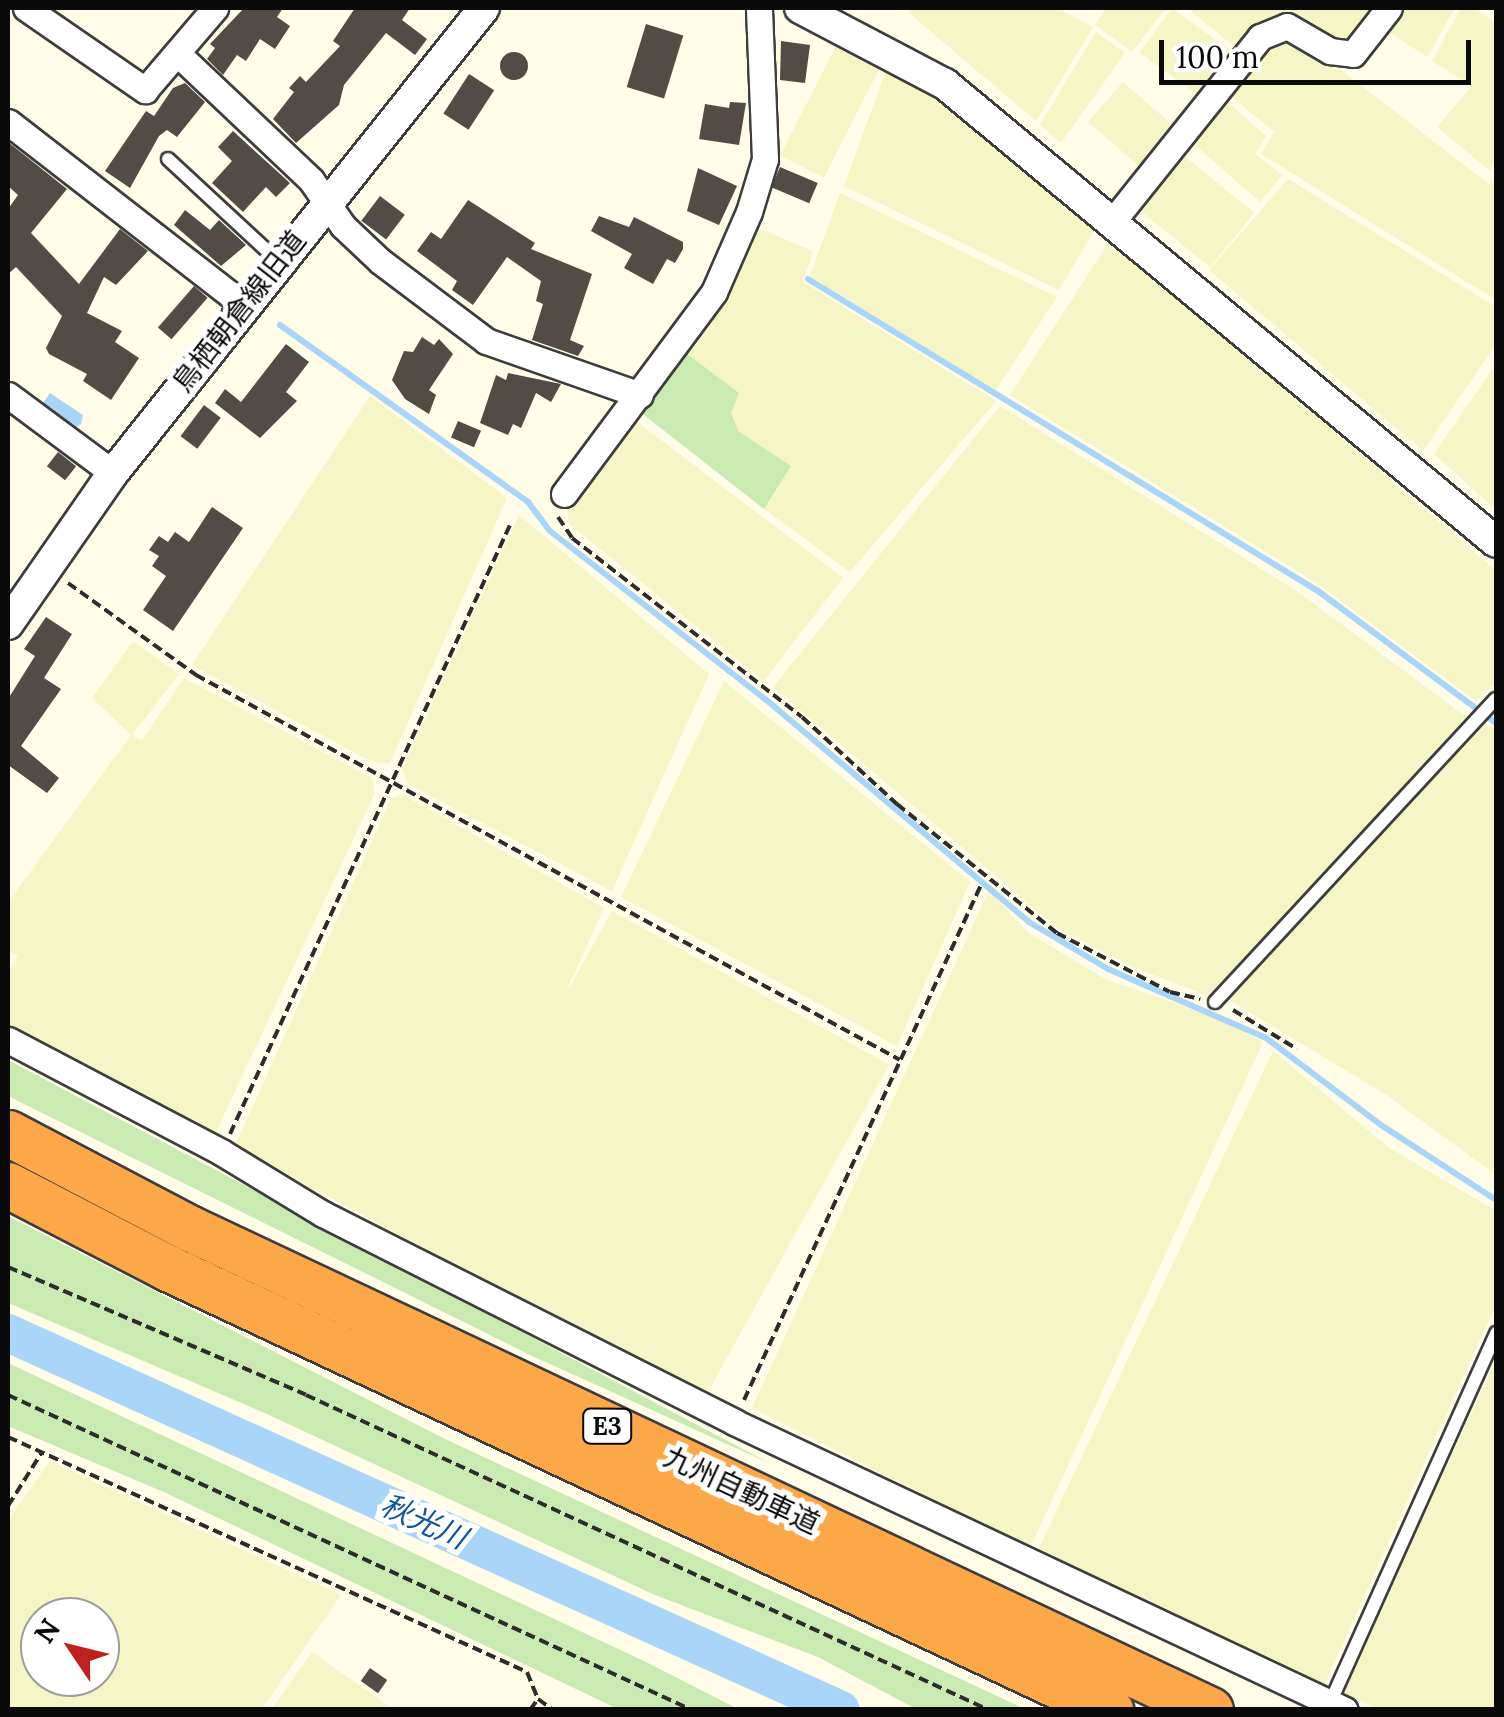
<!DOCTYPE html>
<html>
<head>
<meta charset="utf-8">
<style>
	body { margin:0 }
	#map { position:relative; width:1504px; height:1717px; overflow:hidden; background:#fffce7; font-family:Lora,"Noto Sans JP",serif }
	div>[style] { position:absolute }
	[style*='--x'] { left:calc(var(--x)*1px); top:calc(var(--y)*1px); width:calc(var(--w)*1px); rotate:calc(var(--a)*1deg) }
	.farmland>* { inset:0; background:#f6f5c6; transform-origin:0 0 }
	.green>* { inset:0; background:#c9eab0 }
	.water>* { inset:0; background:#a9d5f9 }
	.stream>* { height:6px; margin:-3px; padding:0 3px; transform-origin:3px; border-radius:3px; background:#a9d5f9 }
	.river>* { height:38px; margin:-19px; padding:0 19px; transform-origin:19px; border-radius:19px; background:#a9d5f9 }
	.building>* { inset:0; background:#534c46; transform-origin:0 0 }
	.round { border-radius:50% }
	.path>* { height:4px; margin-top:-2px; transform-origin:0; background:repeating-linear-gradient(90deg,#2c2c2c 0 10px,transparent 0 15px) }
	.roads { filter:drop-shadow(2px 0 #3d3d3d) drop-shadow(-2px 0 #3d3d3d) drop-shadow(0 2px #3d3d3d) drop-shadow(0 -2px #3d3d3d) }
	.service>* { height:12px; margin:-6px; padding:0 6px; transform-origin:6px; border-radius:6px; background:#fff }
	.minor>* { height:25px; margin:-12.5px; padding:0 12.5px; transform-origin:12.5px; border-radius:12.5px; background:#fff }
	.tertiary>* { height:30px; margin:-15px; padding:0 15px; transform-origin:15px; border-radius:15px; background:#fff }
	.motorway>* { height:45px; margin:-22.5px; padding:0 22.5px; transform-origin:22.5px; border-radius:22.5px; background:#fca848 }
	span { translate:-50% -50%; white-space:nowrap; text-align:center; line-height:1.15; -webkit-text-stroke:10px #fff; paint-order:stroke }
	.shield-label span { padding:2px 8px; background:#fff; border:2px solid; border-radius:8px; -webkit-text-stroke-width:0 }
	.shield-label { font-size:25px; color:#0a0a0a; font-weight:700 }
	.street-label { font-size:28px; color:#0a0a0a }
	.water-label { font-size:30px; color:#0f559f; font-style:italic }
	.frame { position:absolute; inset:0; border:10px solid #0a0a0a; pointer-events:none }
	.north { position:absolute; left:20px; top:1597px; width:100px; height:100px; box-sizing:border-box; background:#fff; border:2px solid #9d9d9d; border-radius:50%; rotate:305deg; font-size:28px; font-weight:700; line-height:40px; text-align:center; color:#0a0a0a }
	.north::after { content:''; display:block; margin:auto; width:35px; height:45px; background:#bf221d; clip-path:polygon(50% 0,100% 100%,50% 72%,0 100%) }
	.scale { position:absolute; left:1159px; top:40px; width:312px; height:45px; box-sizing:border-box; border:5px solid #0a0a0a; border-top:0; padding-left:12px; font-size:30px; line-height:35px; white-space:nowrap; color:#0a0a0a; -webkit-text-stroke:8px #fff; paint-order:stroke }
</style>
</head>
<body>
<div id="map">
	<div class="farmland">
		<div style="clip-path:polygon(911px 8px,1057px 8px,1093px 27px,1036px 121px,909px 13px)"></div>
		<div style="clip-path:polygon(1106px 8px,1166px 8px,1132px 52px,1095px 25px)"></div>
		<div style="left:1172px;top:8px;width:73px;height:55px;rotate:36deg"></div>
		<div style="clip-path:polygon(1187px 8px,1377px 8px,1343px 47px,1289px 17px,1269px 17px,1236px 48px)"></div>
		<div style="clip-path:polygon(1398px 8px,1455px 8px,1427px 57px,1387px 31px)"></div>
		<div style="clip-path:polygon(1461px 8px,1474px 8px,1496px 23px,1496px 161px,1489px 170px,1437px 127px,1472px 86px,1432px 61px)"></div>
		<div style="clip-path:polygon(1096px 32px,1125px 53px,1061px 143px,1040px 125px)"></div>
		<div style="clip-path:polygon(1278px 38px,1315px 50px,1489px 184px,1496px 177px,1496px 300px,1261px 154px,1274px 132px,1224px 90px)"></div>
		<div style="left:836px;top:46px;width:49px;height:123px;rotate:27deg"></div>
		<div style="clip-path:polygon(887px 68px,945px 102px,1096px 228px,1059px 290px,844px 186px)"></div>
		<div style="left:1123px;top:82px;width:67px;height:53px;rotate:41deg"></div>
		<div style="clip-path:polygon(1221px 96px,1266px 136px,1255px 154px,1282px 175px,1260px 202px,1187px 138px)"></div>
		<div style="left:1178px;top:151px;width:98px;height:70px;rotate:39deg"></div>
		<div style="clip-path:polygon(1288px 179px,1496px 307px,1496px 344px,1423px 451px,1209px 270px)"></div>
		<div style="clip-path:polygon(840px 193px,1057px 297px,995px 391px,810px 276px)"></div>
		<div style="clip-path:polygon(751px 225px,813px 251px,803px 282px,996px 401px,850px 572px,764px 509px,791px 466px,738px 431px,682px 350px)"></div>
		<div style="clip-path:polygon(1111px 239px,1496px 571px,1496px 682px,1476px 701px,1317px 583px,1010px 395px)"></div>
		<div style="clip-path:polygon(1496px 364px,1496px 510px,1434px 454px)"></div>
		<div style="clip-path:polygon(370px 396px,507px 498px,390px 763px,372px 762px,192px 665px)"></div>
		<div style="clip-path:polygon(1000px 406px,1297px 591px,1466px 717px,1211px 997px,1130px 966px,1056px 927px,773px 687px)"></div>
		<div style="clip-path:polygon(632px 418px,843px 578px,764px 681px,569px 524px,566px 501px)"></div>
		<div style="clip-path:polygon(519px 515px,709px 674px,612px 891px,408px 784px,402px 769px)"></div>
		<div style="clip-path:polygon(133px 641px,179px 674px,132px 735px,142px 740px,184px 678px,372px 778px,375px 793px,215px 1134px,8px 1032px,8px 972px,18px 956px,8px 951px,8px 902px,131px 735px,92px 698px)"></div>
		<div style="clip-path:polygon(724px 681px,970px 882px,897px 1046px,621px 897px)"></div>
		<div style="clip-path:polygon(1486px 723px,1496px 730px,1496px 1175px,1388px 1096px,1228px 999px)"></div>
		<div style="clip-path:polygon(402px 794px,604px 908px,446px 1260px,235px 1146px,391px 799px)"></div>
		<div style="clip-path:polygon(989px 890px,1027px 932px,1107px 980px,1221px 1019px,1263px 1042px,1030px 1548px,752px 1408px)"></div>
		<div style="left:612px;top:911px;width:317px;height:385px;rotate:29deg"></div>
		<div style="clip-path:polygon(1273px 1051px,1388px 1147px,1496px 1211px,1496px 1304px,1322px 1690px,1038px 1550px)"></div>
		<div style="clip-path:polygon(1496px 1360px,1496px 1709px,1379px 1709px,1342px 1693px)"></div>
		<div style="clip-path:polygon(evenodd,50px 1461px,341px 1595px,262px 1709px,15px 1710px,8px 1704px,8px 1520px,50px 1461px,40px 1617px,100px 1617px,100px 1677px,40px 1677px,40px 1617px)"></div>
		<div style="clip-path:polygon(312px 1652px,393px 1709px,272px 1709px)"></div>
	</div>
	<div class="green">
		<div style="clip-path:polygon(682px 350px,739px 393px,731px 413px,738px 431px,791px 466px,764px 509px,639px 411px)"></div>
		<div style="clip-path:polygon(8px 1060px,769px 1463px,530px 1355px,8px 1096px)"></div>
		<div style="clip-path:polygon(8px 1216px,443px 1438px,1025px 1709px,916px 1709px,818px 1657px,655px 1595px,267px 1414px,8px 1303px)"></div>
		<div style="clip-path:polygon(8px 1363px,646px 1662px,738px 1709px,618px 1709px,166px 1493px,8px 1426px)"></div>
	</div>
	<div class="water">
		<div style="clip-path:polygon(50px 393px,83px 415px,81px 424px,72px 430px,41px 406px)"></div>
	</div>
	<div class="stream">
		<div style="--x:808;--y:279;--w:598;--a:31.46"></div>
		<div style="--x:1318;--y:591;--w:222;--a:36.6"></div>
		<div style="--x:280;--y:325;--w:305;--a:35.5"></div>
		<div style="--x:528;--y:502;--w:36;--a:53"></div>
		<div style="--x:550;--y:531;--w:279;--a:38"></div>
		<div style="--x:770;--y:703;--w:339;--a:40.2"></div>
		<div style="--x:1029;--y:922;--w:92;--a:30.7"></div>
		<div style="--x:1108;--y:969;--w:172;--a:23.6"></div>
		<div style="--x:1266;--y:1038;--w:144;--a:37.1"></div>
		<div style="--x:1381;--y:1125;--w:137;--a:33.1"></div>
	</div>
	<div class="river">
		<div style="--x:8;--y:1333;--w:914;--a:24.35"></div>
	</div>
	<div class="building">
		<div style="clip-path:polygon(244px 8px,283px 8px,277px 17px,290px 26px,275px 49px,260px 39px,246px 61px,237px 55px,223px 75px,207px 59px,215px 48px,210px 44px)"></div>
		<div style="clip-path:polygon(355px 8px,410px 8px,402px 20px,427px 39px,415px 55px,386px 33px,344px 85px,339px 105px,296px 143px,273px 119px,294px 92px,289px 88px,300px 76px,306px 82px,340px 46px,333px 41px)"></div>
		<div style="left:646px;top:24px;width:39px;height:66px;rotate:17deg"></div>
		<div style="clip-path:polygon(781px 41px,810px 45px,805px 83px,780px 80px)"></div>
		<div class="round" style="left:500px;top:52px;width:28px;height:28px"></div>
		<div style="left:469px;top:74px;width:30px;height:47px;rotate:33deg"></div>
		<div style="clip-path:polygon(185px 83px,205px 102px,177px 137px,167px 130px,159px 136px,130px 188px,105px 171px,146px 111px,154px 116px,173px 88px)"></div>
		<div style="clip-path:polygon(730px 102px,746px 103px,739px 145px,699px 139px,705px 104px,729px 108px)"></div>
		<div style="clip-path:polygon(233px 131px,290px 183px,276px 197px,266px 187px,243px 212px,212px 183px,232px 161px,218px 147px)"></div>
		<div style="clip-path:polygon(8px 142px,67px 189px,31px 233px,79px 284px,120px 229px,148px 251px,116px 285px,104px 277px,87px 313px,122px 331px,115px 342px,139px 358px,111px 400px,83px 381px,87px 374px,49px 354px,46px 348px,62px 316px,16px 267px,8px 274px,8px 209px,18px 195px,8px 186px)"></div>
		<div style="left:780px;top:167px;width:41px;height:22px;rotate:23deg"></div>
		<div style="clip-path:polygon(698px 168px,737px 186px,719px 225px,687px 211px)"></div>
		<div style="left:380px;top:196px;width:31px;height:31px;rotate:37deg"></div>
		<div style="clip-path:polygon(468px 200px,535px 243px,531px 249px,592px 274px,570px 340px,584px 346px,578px 356px,532px 340px,543px 304px,536px 301px,541px 281px,507px 257px,473px 305px,452px 290px,457px 281px,417px 251px,431px 232px,441px 239px)"></div>
		<div style="clip-path:polygon(185px 210px,210px 230px,219px 220px,246px 245px,221px 266px,174px 225px)"></div>
		<div style="clip-path:polygon(599px 216px,629px 227px,634px 217px,683px 242px,683px 249px,675px 263px,667px 259px,653px 284px,624px 268px,632px 254px,591px 231px)"></div>
		<div style="left:194px;top:286px;width:18px;height:55px;rotate:41deg"></div>
		<div style="clip-path:polygon(422px 337px,434px 345px,439px 339px,453px 354px,429px 390px,436px 395px,429px 414px,405px 399px,392px 380px,404px 351px,413px 352px)"></div>
		<div style="clip-path:polygon(286px 344px,309px 362px,286px 392px,297px 401px,260px 438px,215px 403px,225px 389px,241px 402px)"></div>
		<div style="clip-path:polygon(508px 373px,561px 384px,551px 402px,536px 393px,521px 428px,513px 424px,508px 435px,480px 423px,496px 375px,506px 380px)"></div>
		<div style="left:204px;top:405px;width:21px;height:39px;rotate:37deg"></div>
		<div style="left:458px;top:421px;width:25px;height:18px;rotate:23deg"></div>
		<div style="left:58px;top:452px;width:23px;height:18px;rotate:38deg"></div>
		<div style="clip-path:polygon(212px 507px,243px 528px,173px 631px,143px 610px,166px 576px,152px 566px,159px 556px,149px 550px,159px 536px,168px 542px,175px 532px,189px 542px)"></div>
		<div style="clip-path:polygon(46px 617px,72px 634px,44px 678px,61px 689px,21px 746px,59px 778px,47px 793px,8px 765px,8px 699px,35px 656px,24px 649px)"></div>
		<div style="left:370px;top:1668px;width:21px;height:16px;rotate:35deg"></div>
	</div>
	<div class="path">
		<div style="--x:558;--y:517;--w:25;--a:56"></div>
		<div style="--x:572;--y:538;--w:291;--a:37.9"></div>
		<div style="--x:802;--y:717;--w:129;--a:42.5"></div>
		<div style="--x:897;--y:804;--w:206;--a:38.9"></div>
		<div style="--x:1057;--y:933;--w:127;--a:27.6"></div>
		<div style="--x:1170;--y:992;--w:31;--a:13"></div>
		<div style="--x:68;--y:583;--w:158;--a:35.7"></div>
		<div style="--x:196;--y:675;--w:802;--a:28.67"></div>
		<div style="--x:1233;--y:1010;--w:75;--a:31.4"></div>
		<div style="--x:230;--y:1134;--w:670;--a:-65.31"></div>
		<div style="--x:8;--y:1267;--w:324;--a:23.2"></div>
		<div style="--x:306;--y:1395;--w:752;--a:24.76"></div>
		<div style="--x:8;--y:1395;--w:753;--a:24.73"></div>
		<div style="--x:744;--y:1400;--w:567;--a:-65.29"></div>
		<div style="--x:8;--y:1437;--w:570;--a:24.36"></div>
		<div style="--x:527;--y:1672;--w:29;--a:68"></div>
		<div style="--x:538;--y:1699;--w:19;--a:36"></div>
		<div style="--x:8;--y:1506;--w:64;--a:-57.8"></div>
		<div style="--x:530;--y:1710;--w:14;--a:-54"></div>
	</div>
	<div class="roads">
		<div class="service">
			<div style="--x:168;--y:159;--w:150;--a:42.8"></div>
			<div style="--x:1215;--y:1002;--w:413;--a:-47.2"></div>
			<div style="--x:1330;--y:1703;--w:406;--a:-65.8"></div>
		</div>
		<div class="minor">
			<div style="--x:26;--y:8;--w:145;--a:34.6"></div>
			<div style="--x:145;--y:90;--w:108;--a:-49.5"></div>
			<div style="--x:179;--y:55;--w:182;--a:43.4"></div>
			<div style="--x:311;--y:180;--w:56;--a:55.2"></div>
			<div style="--x:343;--y:226;--w:51;--a:43.4"></div>
			<div style="--x:380;--y:261;--w:133;--a:37"></div>
			<div style="--x:486;--y:341;--w:163;--a:19.3"></div>
			<div style="--x:8;--y:122;--w:299;--a:37.8"></div>
			<div style="--x:1112;--y:222;--w:237;--a:-51.3"></div>
			<div style="--x:1260;--y:37;--w:29;--a:-22"></div>
			<div style="--x:1287;--y:26;--w:50;--a:30.2"></div>
			<div style="--x:1330;--y:51;--w:23;--a:7"></div>
			<div style="--x:1353;--y:54;--w:58;--a:-52"></div>
			<div style="--x:8;--y:395;--w:131;--a:36.6"></div>
			<div style="--x:564;--y:494;--w:252;--a:-53.4"></div>
			<div style="--x:714;--y:292;--w:87;--a:-66.4"></div>
			<div style="--x:749;--y:212;--w:55;--a:-73.2"></div>
			<div style="--x:765;--y:159;--w:151;--a:-92.3"></div>
			<div style="--x:8;--y:1040;--w:241;--a:27.7"></div>
			<div style="--x:221;--y:1152;--w:119;--a:31.3"></div>
			<div style="--x:323;--y:1214;--w:461;--a:26.8"></div>
			<div style="--x:734;--y:1422;--w:675;--a:25.24"></div>
		</div>
		<div class="tertiary">
			<div style="--x:800;--y:8;--w:164;--a:27.7"></div>
			<div style="--x:945;--y:84;--w:716;--a:39.73"></div>
			<div style="--x:8;--y:624;--w:184;--a:-55.2"></div>
			<div style="--x:113;--y:473;--w:595;--a:-51.42"></div>
		</div>
		<div class="motorway">
			<div style="--x:8;--y:1133;--w:204;--a:27.7"></div>
			<div style="--x:189;--y:1228;--w:1129;--a:25.27"></div>
			<div style="--x:8;--y:1185;--w:180;--a:27.4"></div>
			<div style="--x:168;--y:1268;--w:1041;--a:25.14"></div>
		</div>
	</div>
	<div class="shield-label">
		<span style="left:607px;top:1426px">E3</span>
	</div>
	<div class="street-label">
		<span style="left:239px;top:311px;rotate:-52deg">鳥栖朝倉線旧道</span>
		<span style="left:742px;top:1490px;rotate:25deg">九州自動車道</span>
	</div>
	<div class="water-label">
		<span style="left:424px;top:1521px;rotate:24deg">秋光川</span>
	</div>
	<div class="frame"></div>
	<div class="north">N</div>
	<div class="scale">100 m</div>
</div>
</body>
</html>
